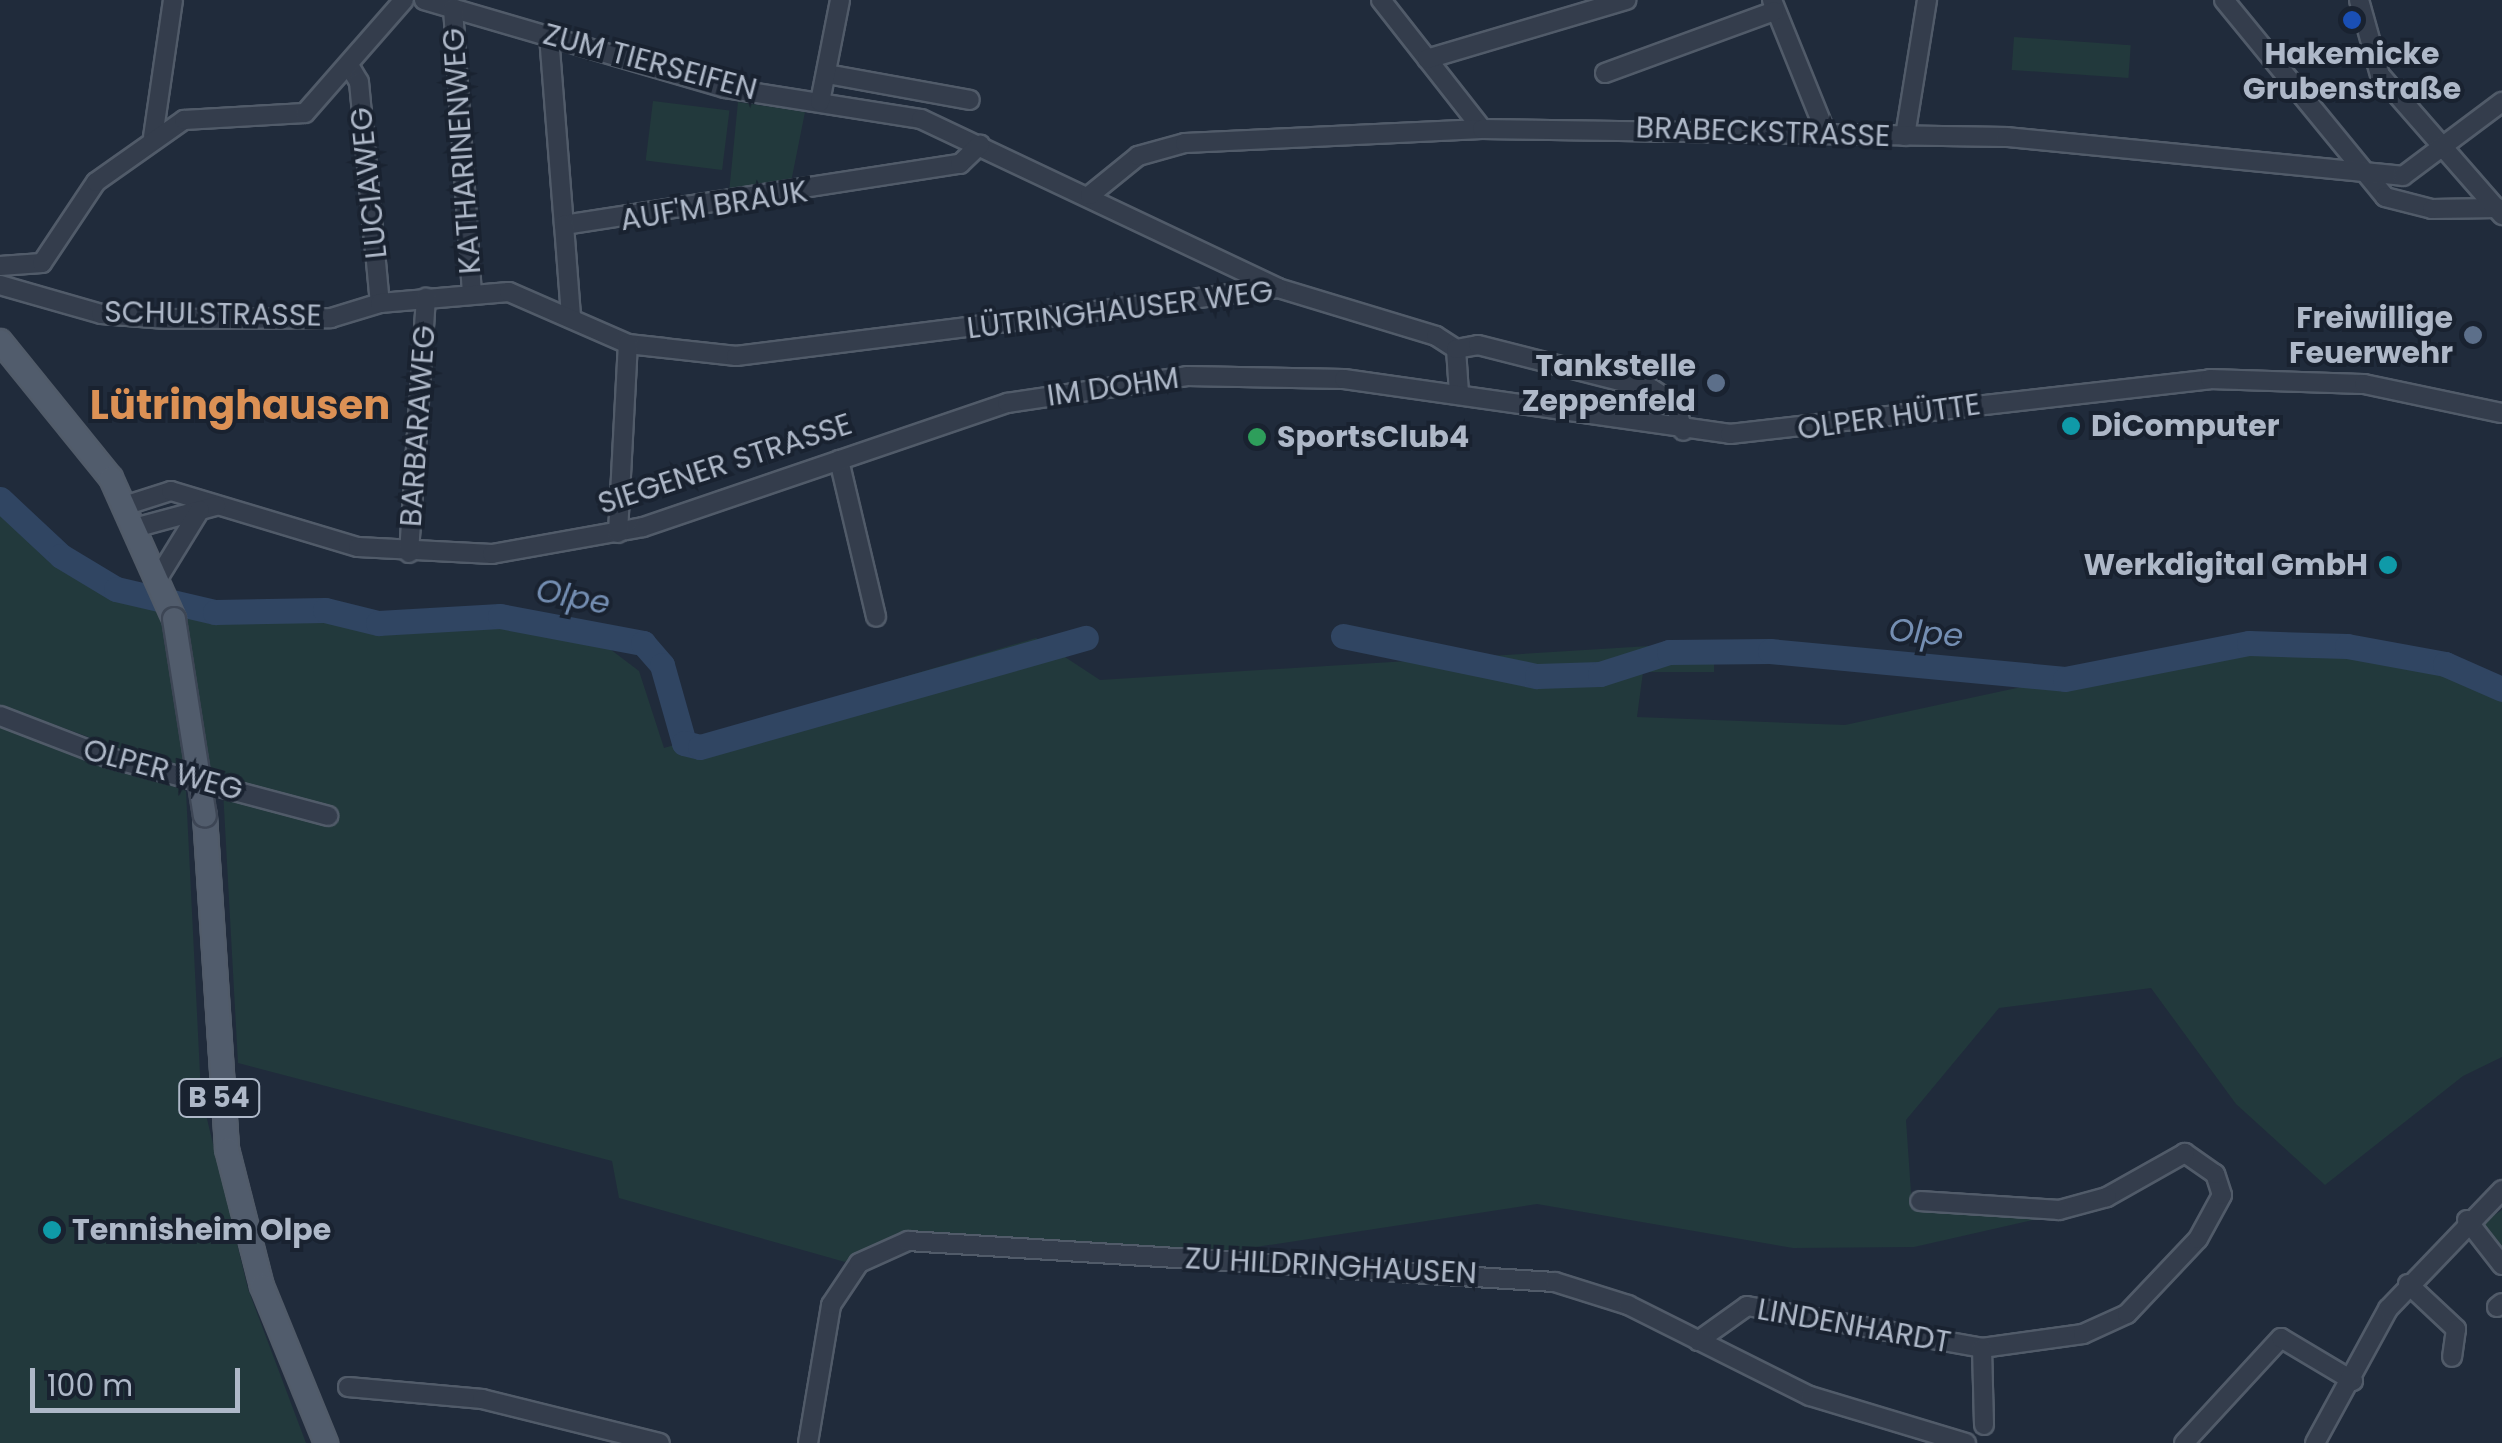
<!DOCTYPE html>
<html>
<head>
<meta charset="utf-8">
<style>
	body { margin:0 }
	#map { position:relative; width:2502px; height:1443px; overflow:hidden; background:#202b3b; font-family:Poppins,sans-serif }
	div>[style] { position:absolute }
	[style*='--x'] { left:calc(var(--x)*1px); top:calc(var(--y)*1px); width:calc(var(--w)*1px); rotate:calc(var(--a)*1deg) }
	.green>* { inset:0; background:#22393c; transform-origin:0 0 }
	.river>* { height:25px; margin:-12.5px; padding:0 12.5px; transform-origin:12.5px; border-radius:12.5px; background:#304562 }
	.roads { filter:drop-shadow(2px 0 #515b69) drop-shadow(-2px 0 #515b69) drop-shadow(0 2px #515b69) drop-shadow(0 -2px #515b69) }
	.minor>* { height:18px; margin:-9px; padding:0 9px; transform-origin:9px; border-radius:9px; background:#343d4c }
	.major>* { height:22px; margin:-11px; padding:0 11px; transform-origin:11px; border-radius:11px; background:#515c6c }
	.bridges { filter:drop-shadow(2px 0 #3d4655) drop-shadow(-2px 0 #3d4655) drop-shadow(0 2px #3d4655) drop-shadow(0 -2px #3d4655) }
	.major-bridge>* { height:22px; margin:-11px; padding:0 11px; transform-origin:11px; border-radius:11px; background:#515c6c }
	.dots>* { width:28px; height:28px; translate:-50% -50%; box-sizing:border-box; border:5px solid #192230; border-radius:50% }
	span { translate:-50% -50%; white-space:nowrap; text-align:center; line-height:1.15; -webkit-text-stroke:8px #192230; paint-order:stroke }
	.shield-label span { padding:2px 8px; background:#192230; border:2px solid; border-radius:8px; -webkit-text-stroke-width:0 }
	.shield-label { font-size:28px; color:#aeb8c8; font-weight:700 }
	.poi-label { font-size:30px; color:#aeb8c8; font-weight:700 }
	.right { translate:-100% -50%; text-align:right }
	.left { translate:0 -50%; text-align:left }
	.street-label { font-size:30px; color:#aeb8c8 }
	.water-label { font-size:32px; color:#748eb2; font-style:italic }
	.district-label { font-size:40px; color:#dc9155; font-weight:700 }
	.scale { position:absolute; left:30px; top:1368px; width:210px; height:45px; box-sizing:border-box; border:5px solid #aeb8c8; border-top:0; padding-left:12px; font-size:30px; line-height:35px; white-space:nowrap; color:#aeb8c8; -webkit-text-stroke:8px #192230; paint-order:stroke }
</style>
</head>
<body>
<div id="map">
	<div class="green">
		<div style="left:2014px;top:37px;width:117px;height:33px;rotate:4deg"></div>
		<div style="left:653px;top:101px;width:77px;height:60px;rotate:7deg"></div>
		<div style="clip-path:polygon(738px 102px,805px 112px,791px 182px,729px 193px)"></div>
		<div style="clip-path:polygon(0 506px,55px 560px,113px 595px,214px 618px,318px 616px,402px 630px,490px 622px,606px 646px,639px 671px,664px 748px,1036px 638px,1100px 680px,1714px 642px,1714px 672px,1643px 672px,1637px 717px,1845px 725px,2249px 638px,2346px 640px,2450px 658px,2502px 680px,2502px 1057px,2463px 1076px,2325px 1185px,2236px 1104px,2151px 988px,1999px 1008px,1906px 1120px,1912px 1207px,2037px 1219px,1914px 1247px,1793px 1248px,1537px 1204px,1230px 1251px,907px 1237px,845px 1262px,619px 1198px,612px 1161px,238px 1063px,222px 772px,180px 770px,0 705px)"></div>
		<div style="clip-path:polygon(0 723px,186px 791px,201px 1094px,248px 1289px,306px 1443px,0 1443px)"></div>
		<div style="clip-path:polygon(2502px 1210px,2502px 1250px,2483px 1223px)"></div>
	</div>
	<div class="river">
		<div style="--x:0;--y:499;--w:83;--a:43.1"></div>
		<div style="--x:61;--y:556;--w:64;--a:31"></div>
		<div style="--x:116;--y:589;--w:102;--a:13.1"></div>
		<div style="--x:215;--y:612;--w:110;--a:-1"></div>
		<div style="--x:325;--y:610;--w:55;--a:13.8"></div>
		<div style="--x:378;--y:623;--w:122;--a:-3.3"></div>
		<div style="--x:500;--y:616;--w:146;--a:10.7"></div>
		<div style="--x:643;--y:643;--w:29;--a:49"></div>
		<div style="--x:662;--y:665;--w:81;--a:74.2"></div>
		<div style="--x:684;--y:743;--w:16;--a:14"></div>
		<div style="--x:700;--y:747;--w:401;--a:-15.8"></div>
		<div style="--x:1343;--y:636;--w:198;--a:11.7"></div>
		<div style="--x:1537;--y:676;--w:63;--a:-1.8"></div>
		<div style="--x:1600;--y:674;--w:72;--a:-17.7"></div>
		<div style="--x:1669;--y:652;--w:101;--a:-0.6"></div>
		<div style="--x:1770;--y:651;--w:296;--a:5.4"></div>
		<div style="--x:2065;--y:679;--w:187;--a:-11.1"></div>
		<div style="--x:2249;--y:643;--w:98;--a:1.8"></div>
		<div style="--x:2347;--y:646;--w:100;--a:10.4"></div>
		<div style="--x:2445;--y:664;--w:62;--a:23.7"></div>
	</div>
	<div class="roads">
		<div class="minor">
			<div style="--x:424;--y:0;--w:314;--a:16.3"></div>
			<div style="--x:725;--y:88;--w:198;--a:9"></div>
			<div style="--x:921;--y:119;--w:395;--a:25.3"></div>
			<div style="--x:1278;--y:288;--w:165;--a:16.9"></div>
			<div style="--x:1436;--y:336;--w:24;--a:33"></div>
			<div style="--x:1456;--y:349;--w:44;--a:86.1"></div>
			<div style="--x:1381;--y:0;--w:164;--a:51.9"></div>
			<div style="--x:1772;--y:0;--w:141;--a:68"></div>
			<div style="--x:2224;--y:0;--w:254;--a:50.7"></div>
			<div style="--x:2385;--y:197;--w:49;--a:14.3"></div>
			<div style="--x:2432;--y:209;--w:66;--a:-0.9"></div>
			<div style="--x:2359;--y:0;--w:78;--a:74.4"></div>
			<div style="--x:2380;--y:75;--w:186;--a:48.9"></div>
			<div style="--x:453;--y:8;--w:287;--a:86.2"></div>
			<div style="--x:549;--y:36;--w:190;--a:85.5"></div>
			<div style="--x:564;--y:225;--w:401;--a:-8.8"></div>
			<div style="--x:960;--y:164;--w:28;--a:-44"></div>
			<div style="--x:1427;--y:59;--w:208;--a:-16.5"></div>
			<div style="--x:350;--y:67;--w:17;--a:59"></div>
			<div style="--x:359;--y:82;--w:222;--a:84.6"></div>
			<div style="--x:1605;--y:73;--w:180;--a:-20.1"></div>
			<div style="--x:827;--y:74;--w:145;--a:10.3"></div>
			<div style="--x:820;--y:102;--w:104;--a:-78.9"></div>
			<div style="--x:1905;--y:136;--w:138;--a:-80.8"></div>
			<div style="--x:153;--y:137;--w:138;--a:-81.7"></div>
			<div style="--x:1090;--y:195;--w:62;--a:-39.1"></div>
			<div style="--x:1138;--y:156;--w:49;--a:-15.5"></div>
			<div style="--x:1185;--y:143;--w:297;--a:-2.7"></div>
			<div style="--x:1482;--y:129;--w:525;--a:0.87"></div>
			<div style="--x:2007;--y:137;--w:398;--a:5.6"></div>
			<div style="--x:2403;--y:176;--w:124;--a:-36.8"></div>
			<div style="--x:564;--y:225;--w:91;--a:85.6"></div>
			<div style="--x:0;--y:266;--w:42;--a:-4.1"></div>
			<div style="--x:42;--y:263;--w:97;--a:-56.3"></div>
			<div style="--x:96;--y:182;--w:108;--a:-35.2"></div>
			<div style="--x:184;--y:120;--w:121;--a:-3.3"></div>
			<div style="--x:305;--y:113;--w:150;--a:-48.8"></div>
			<div style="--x:0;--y:285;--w:105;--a:16"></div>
			<div style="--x:101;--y:314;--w:65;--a:4.4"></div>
			<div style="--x:166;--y:319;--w:165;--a:-0.3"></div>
			<div style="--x:331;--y:318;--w:51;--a:-17"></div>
			<div style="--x:380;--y:303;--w:129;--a:-4.9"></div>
			<div style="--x:509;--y:292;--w:130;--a:23.6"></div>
			<div style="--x:628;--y:344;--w:109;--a:6.3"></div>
			<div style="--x:736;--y:356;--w:546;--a:-7.15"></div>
			<div style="--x:1456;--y:349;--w:22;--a:-10"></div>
			<div style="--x:1478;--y:345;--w:179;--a:14.2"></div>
			<div style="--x:1652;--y:389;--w:27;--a:33"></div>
			<div style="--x:1675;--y:404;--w:28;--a:73"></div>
			<div style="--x:839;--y:460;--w:161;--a:76.7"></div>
			<div style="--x:127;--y:505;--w:46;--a:-17.7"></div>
			<div style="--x:171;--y:491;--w:195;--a:16.7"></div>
			<div style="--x:358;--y:547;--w:134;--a:3"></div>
			<div style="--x:492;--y:554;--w:153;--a:-10.1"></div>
			<div style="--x:643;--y:527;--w:385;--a:-18.8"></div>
			<div style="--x:1007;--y:403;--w:182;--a:-8.5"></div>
			<div style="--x:1187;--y:376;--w:157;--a:1.1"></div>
			<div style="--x:1344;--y:379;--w:390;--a:8.1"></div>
			<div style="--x:1730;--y:434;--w:483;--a:-6.5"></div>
			<div style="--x:2210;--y:379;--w:154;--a:1.9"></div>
			<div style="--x:2364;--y:384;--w:141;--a:11.9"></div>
			<div style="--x:138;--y:527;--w:81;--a:-15.1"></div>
			<div style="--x:618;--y:533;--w:189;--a:-87"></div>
			<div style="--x:409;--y:553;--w:256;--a:-86.2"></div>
			<div style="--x:160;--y:575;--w:76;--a:-58.4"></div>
			<div style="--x:0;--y:716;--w:115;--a:21"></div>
			<div style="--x:107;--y:757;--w:229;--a:14.9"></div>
			<div style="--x:2467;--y:1220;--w:57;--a:52.1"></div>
			<div style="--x:2408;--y:1284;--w:66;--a:43.2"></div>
			<div style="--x:2456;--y:1329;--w:28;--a:98"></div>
			<div style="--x:2497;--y:1307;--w:6;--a:-39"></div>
			<div style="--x:1698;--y:1341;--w:60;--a:-35.5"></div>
			<div style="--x:1747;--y:1306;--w:239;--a:10.1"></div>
			<div style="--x:1982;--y:1348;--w:102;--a:-7.9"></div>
			<div style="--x:2083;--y:1334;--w:48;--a:-24.4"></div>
			<div style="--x:2127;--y:1314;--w:103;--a:-46.6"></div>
			<div style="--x:2198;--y:1239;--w:50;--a:-61.4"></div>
			<div style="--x:2222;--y:1195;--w:22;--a:-108"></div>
			<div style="--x:2215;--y:1174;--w:37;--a:-145"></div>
			<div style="--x:2185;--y:1153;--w:90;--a:150.6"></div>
			<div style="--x:2107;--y:1197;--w:50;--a:164.8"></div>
			<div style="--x:2059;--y:1210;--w:139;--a:-176.3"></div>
			<div style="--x:1982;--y:1348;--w:77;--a:88.5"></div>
			<div style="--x:348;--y:1387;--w:135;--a:5.1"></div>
			<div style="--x:482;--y:1399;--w:183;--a:13.9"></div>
			<div style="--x:808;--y:1443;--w:140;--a:-80.5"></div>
			<div style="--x:831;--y:1305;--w:50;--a:-56.3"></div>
			<div style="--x:859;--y:1263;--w:54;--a:-24.2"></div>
			<div style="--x:908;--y:1241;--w:648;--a:3.63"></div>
			<div style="--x:1555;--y:1282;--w:77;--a:17.5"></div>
			<div style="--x:1628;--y:1305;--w:203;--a:26.6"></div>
			<div style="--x:1810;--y:1396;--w:163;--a:16.8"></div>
			<div style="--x:2184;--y:1443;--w:143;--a:-47.3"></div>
			<div style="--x:2281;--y:1338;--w:84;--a:30.8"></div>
			<div style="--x:2315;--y:1443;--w:153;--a:-61.4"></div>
			<div style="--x:2388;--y:1309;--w:165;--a:-46.2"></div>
		</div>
		<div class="major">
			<div style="--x:0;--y:341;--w:176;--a:51"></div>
			<div style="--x:111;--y:478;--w:154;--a:65.9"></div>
			<div style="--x:205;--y:816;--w:334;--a:86.2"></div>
			<div style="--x:227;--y:1149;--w:141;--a:75.7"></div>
			<div style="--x:262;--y:1286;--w:170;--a:67.8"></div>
		</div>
	</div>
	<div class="bridges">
		<div class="major-bridge">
			<div style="--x:174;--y:619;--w:199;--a:81.1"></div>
		</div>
	</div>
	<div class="dots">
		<div style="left:2352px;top:20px;background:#1a4fb4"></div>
		<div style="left:2473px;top:335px;background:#5c6f8a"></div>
		<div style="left:1716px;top:383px;background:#5c6f8a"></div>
		<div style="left:2071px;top:426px;background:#0f9aa8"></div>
		<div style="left:1257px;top:437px;background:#2e9e5b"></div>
		<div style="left:2388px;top:565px;background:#0f9aa8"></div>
		<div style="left:52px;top:1230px;background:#0f9aa8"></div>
	</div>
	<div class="shield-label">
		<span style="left:219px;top:1098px">B 54</span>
	</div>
	<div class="poi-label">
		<span style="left:2352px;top:71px">Hakemicke<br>Grubenstraße</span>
		<span class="right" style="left:2453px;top:335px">Freiwillige<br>Feuerwehr</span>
		<span class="right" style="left:1696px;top:383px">Tankstelle<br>Zeppenfeld</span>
		<span class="left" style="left:2091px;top:426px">DiComputer</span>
		<span class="left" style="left:1277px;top:437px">SportsClub4</span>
		<span class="right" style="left:2368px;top:565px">Werkdigital GmbH</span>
		<span class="left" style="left:72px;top:1230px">Tennisheim Olpe</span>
	</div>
	<div class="street-label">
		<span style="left:650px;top:62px;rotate:15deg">ZUM TIERSEIFEN</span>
		<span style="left:1763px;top:132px;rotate:2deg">BRABECKSTRASSE</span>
		<span style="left:462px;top:151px;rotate:-94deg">KATHARINENWEG</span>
		<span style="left:369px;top:183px;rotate:-96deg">LUCIAWEG</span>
		<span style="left:714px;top:206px;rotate:-9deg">AUF'M BRAUK</span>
		<span style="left:1120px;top:310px;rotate:-7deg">LÜTRINGHAUSER WEG</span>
		<span style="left:213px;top:314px;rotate:1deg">SCHULSTRASSE</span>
		<span style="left:1113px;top:387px;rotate:-8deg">IM DOHM</span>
		<span style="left:1889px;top:417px;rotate:-8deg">OLPER HÜTTE</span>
		<span style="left:418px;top:426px;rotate:-86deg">BARBARAWEG</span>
		<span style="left:725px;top:464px;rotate:-18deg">SIEGENER STRASSE</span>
		<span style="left:163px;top:770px;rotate:15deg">OLPER WEG</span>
		<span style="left:1331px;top:1266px;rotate:3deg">ZU HILDRINGHAUSEN</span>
		<span style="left:1854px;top:1326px;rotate:10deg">LINDENHARDT</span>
	</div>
	<div class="water-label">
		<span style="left:573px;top:597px;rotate:11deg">Olpe</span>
		<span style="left:1926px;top:633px;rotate:5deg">Olpe</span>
	</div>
	<div class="district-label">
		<span style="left:240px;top:405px">Lütringhausen</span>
	</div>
	<div class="scale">100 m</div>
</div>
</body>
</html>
